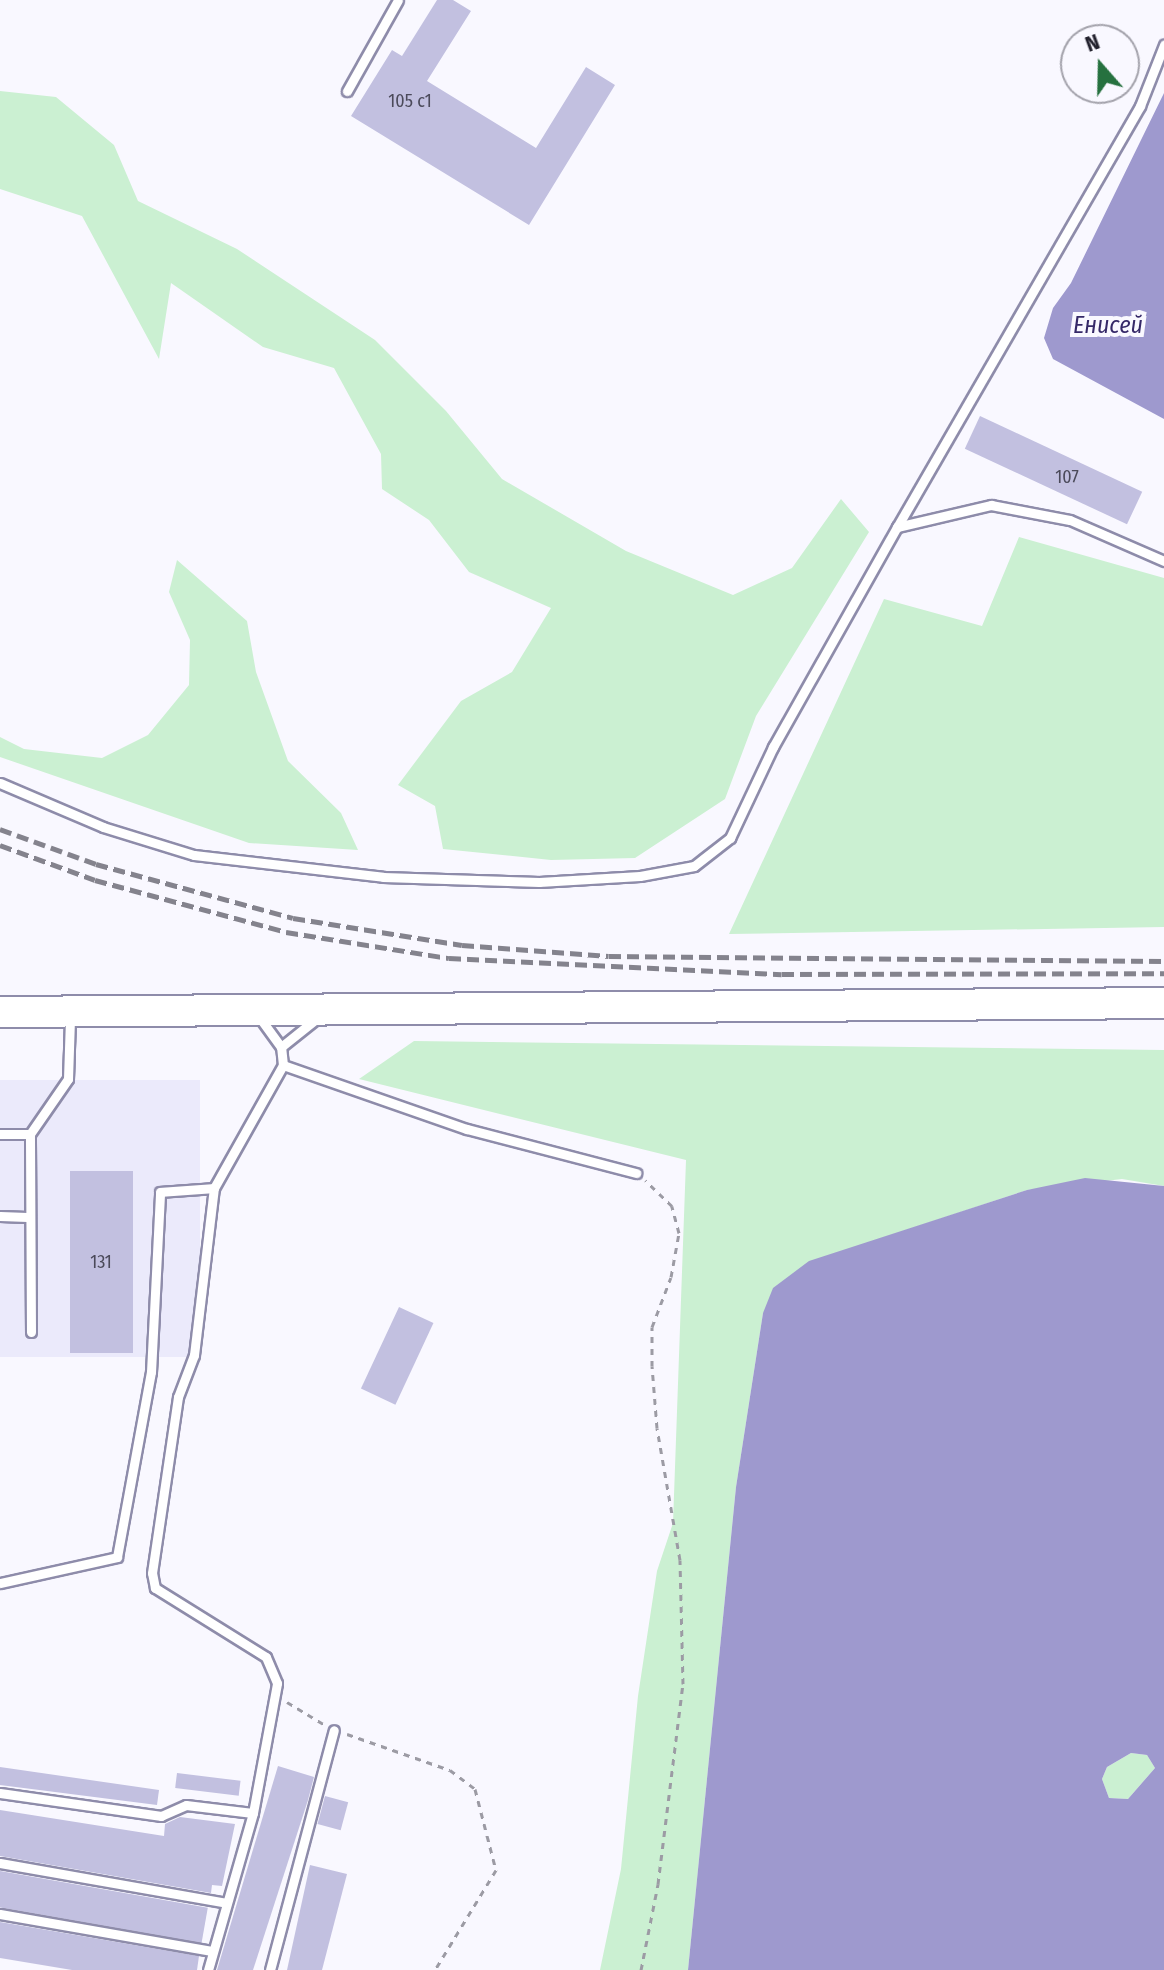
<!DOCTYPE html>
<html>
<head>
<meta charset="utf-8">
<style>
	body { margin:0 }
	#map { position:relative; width:1164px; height:1970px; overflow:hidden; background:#f9f8ff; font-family:"Fira Sans Condensed",sans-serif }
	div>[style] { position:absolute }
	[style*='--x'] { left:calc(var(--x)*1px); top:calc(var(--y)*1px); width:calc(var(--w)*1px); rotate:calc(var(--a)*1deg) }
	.built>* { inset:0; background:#ebeafb; transform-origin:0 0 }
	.green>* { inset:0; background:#cbf0d2 }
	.water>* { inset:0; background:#9e99ce }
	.building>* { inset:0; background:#c2c0e0; transform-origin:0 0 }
	.path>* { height:3px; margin-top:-1.5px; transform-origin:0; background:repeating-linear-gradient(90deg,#9c9ba4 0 6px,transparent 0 12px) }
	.roads { filter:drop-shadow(2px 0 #8e8caa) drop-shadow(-2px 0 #8e8caa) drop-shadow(0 2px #8e8caa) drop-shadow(0 -2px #8e8caa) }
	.service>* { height:9px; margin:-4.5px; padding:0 4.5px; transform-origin:4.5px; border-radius:4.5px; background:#fff }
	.primary>* { height:30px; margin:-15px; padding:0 15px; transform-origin:15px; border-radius:15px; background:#fff }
	.rail>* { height:5px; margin-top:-2.5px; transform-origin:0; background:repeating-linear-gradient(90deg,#84838d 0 12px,transparent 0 18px) }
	span { translate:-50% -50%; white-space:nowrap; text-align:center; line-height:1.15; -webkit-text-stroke:8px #f9f8ff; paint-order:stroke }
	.number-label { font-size:18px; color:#4b4a5a }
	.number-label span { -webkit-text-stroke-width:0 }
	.water-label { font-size:24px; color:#352868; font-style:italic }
	.north { position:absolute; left:1060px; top:24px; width:80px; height:80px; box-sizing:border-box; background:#f9f8ff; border:2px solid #a3a2ab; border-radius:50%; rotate:340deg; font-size:22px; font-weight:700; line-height:32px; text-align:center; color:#23222e }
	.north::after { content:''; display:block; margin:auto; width:28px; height:36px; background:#26713f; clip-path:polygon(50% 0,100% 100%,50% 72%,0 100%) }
</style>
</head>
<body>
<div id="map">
	<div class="built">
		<div style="left:0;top:1080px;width:200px;height:277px"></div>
	</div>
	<div class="green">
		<div style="clip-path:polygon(0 91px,56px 97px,114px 145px,138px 201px,237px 249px,375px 340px,446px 411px,502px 479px,626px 551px,733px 595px,792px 568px,841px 499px,869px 532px,756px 716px,725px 799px,635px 858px,551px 860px,443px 849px,435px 806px,398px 785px,461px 701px,512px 672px,551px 608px,469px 572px,429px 520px,382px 489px,381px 454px,334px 368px,263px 347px,171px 283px,159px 359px,82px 216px,0 189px)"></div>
		<div style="clip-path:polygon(1019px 537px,1164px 578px,1164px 927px,729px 934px,884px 599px,982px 626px)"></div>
		<div style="clip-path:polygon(177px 560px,247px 621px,256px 672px,288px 761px,341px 813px,358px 850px,249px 843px,0 757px,0 737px,24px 749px,102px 758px,148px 735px,189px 685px,190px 640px,169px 592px)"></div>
		<div style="clip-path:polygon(414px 1041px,1164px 1050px,1164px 1186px,1122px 1179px,1027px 1190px,864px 1244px,763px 1313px,736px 1487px,688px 1970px,600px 1970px,621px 1869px,638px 1696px,657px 1571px,673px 1523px,686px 1160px,359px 1079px)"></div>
		<div style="clip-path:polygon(1131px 1753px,1147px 1755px,1155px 1768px,1128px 1799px,1109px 1798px,1102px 1779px,1107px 1767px)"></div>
	</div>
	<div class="water">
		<div style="clip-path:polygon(1164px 93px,1164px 419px,1053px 359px,1044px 338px,1053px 308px,1071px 283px)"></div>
		<div style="clip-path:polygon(evenodd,1085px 1178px,1164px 1186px,1164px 1970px,688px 1970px,736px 1487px,763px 1313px,773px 1288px,809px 1261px,1027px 1190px,1085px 1178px,1131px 1753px,1147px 1755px,1155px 1768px,1128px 1799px,1109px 1798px,1102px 1779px,1107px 1767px,1131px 1753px)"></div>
	</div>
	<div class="building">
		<div style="clip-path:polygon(437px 0,453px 0,471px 11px,427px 81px,536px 148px,586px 67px,615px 85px,529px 225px,351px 116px,392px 50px,402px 56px)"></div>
		<div style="left:980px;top:416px;width:179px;height:36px;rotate:25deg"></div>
		<div style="left:70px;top:1171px;width:63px;height:182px"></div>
		<div style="left:399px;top:1307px;width:38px;height:90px;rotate:25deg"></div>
		<div style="clip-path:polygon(278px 1766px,314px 1777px,308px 1800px,253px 1970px,217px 1970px)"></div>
		<div style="clip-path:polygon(0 1767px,159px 1790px,157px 1805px,0 1785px)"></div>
		<div style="left:177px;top:1773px;width:64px;height:15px;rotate:7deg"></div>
		<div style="left:325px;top:1796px;width:24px;height:29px;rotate:15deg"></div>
		<div style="clip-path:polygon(0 1810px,164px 1836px,165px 1824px,180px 1817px,235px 1824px,222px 1886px,212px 1885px,211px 1893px,0 1856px)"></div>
		<div style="clip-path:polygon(310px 1865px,347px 1874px,322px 1970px,287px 1970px)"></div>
		<div style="left:0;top:1871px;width:211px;height:36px;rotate:10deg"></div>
		<div style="clip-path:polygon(0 1922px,199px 1956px,197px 1970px,72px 1970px,0 1958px)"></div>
	</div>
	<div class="path">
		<div style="--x:287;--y:1702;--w:44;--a:31.2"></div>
		<div style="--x:347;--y:1734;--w:109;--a:19.3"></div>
		<div style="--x:450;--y:1770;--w:31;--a:37"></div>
		<div style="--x:475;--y:1789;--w:84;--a:75.5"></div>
		<div style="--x:496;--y:1870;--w:117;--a:121.4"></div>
		<div style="--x:641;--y:1970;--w:88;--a:-78.8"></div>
		<div style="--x:658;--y:1884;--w:202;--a:-82.9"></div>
		<div style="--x:683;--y:1684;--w:124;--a:-91.4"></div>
		<div style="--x:680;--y:1560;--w:134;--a:-99.9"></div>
		<div style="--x:657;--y:1428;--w:62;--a:-94.6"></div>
		<div style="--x:652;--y:1366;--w:39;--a:-90"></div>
		<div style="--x:652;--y:1327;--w:53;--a:-69.2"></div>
		<div style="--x:671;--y:1277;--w:45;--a:-79.7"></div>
		<div style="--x:679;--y:1233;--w:28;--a:-105"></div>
		<div style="--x:672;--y:1206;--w:37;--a:-136"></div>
	</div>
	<div class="roads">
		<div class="service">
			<div style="--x:347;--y:91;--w:104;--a:-60.7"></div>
			<div style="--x:897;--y:527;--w:486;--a:-60"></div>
			<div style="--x:1140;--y:106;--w:66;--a:-68.5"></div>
			<div style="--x:0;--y:783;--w:112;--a:23.1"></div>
			<div style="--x:103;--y:827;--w:95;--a:17.1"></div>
			<div style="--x:194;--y:855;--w:190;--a:6.6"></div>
			<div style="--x:383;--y:877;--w:156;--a:1.8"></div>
			<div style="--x:539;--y:882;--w:101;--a:-3.4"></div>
			<div style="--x:640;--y:876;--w:55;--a:-10.5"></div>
			<div style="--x:694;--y:866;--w:46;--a:-37.9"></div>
			<div style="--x:730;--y:838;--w:101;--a:-64.7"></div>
			<div style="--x:773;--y:747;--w:253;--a:-60.6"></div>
			<div style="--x:897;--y:527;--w:97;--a:-13.2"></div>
			<div style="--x:991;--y:505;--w:80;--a:10.8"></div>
			<div style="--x:1070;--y:520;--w:103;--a:23.6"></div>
			<div style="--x:281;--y:1047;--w:45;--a:-38.7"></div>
			<div style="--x:283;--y:1065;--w:195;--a:19.2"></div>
			<div style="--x:467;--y:1129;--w:175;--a:14.6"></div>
			<div style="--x:0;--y:1134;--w:30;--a:0"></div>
			<div style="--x:0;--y:1216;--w:27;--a:2"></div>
			<div style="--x:31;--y:1332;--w:198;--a:-90.3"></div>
			<div style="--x:30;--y:1134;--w:67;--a:-55.4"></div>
			<div style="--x:68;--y:1079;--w:61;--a:-88.1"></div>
			<div style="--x:0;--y:1583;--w:120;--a:-12.5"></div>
			<div style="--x:117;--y:1557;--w:188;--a:-79.6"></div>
			<div style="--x:151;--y:1372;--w:180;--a:-87.1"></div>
			<div style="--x:160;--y:1192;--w:54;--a:-4.2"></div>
			<div style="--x:0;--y:1793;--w:163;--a:8.1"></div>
			<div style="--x:161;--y:1816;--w:27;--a:-24"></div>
			<div style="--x:186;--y:1805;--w:67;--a:6.8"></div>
			<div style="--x:253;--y:1813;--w:132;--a:-79.5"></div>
			<div style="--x:277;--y:1683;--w:28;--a:-113"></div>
			<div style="--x:266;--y:1657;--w:131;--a:-148.1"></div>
			<div style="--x:155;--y:1588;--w:15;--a:-101"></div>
			<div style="--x:152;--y:1573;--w:178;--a:-81.6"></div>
			<div style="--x:178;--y:1397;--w:45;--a:-69.1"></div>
			<div style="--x:194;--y:1355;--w:168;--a:-83.2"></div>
			<div style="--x:214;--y:1188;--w:141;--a:-60.7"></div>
			<div style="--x:283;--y:1065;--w:18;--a:-96"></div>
			<div style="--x:281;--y:1047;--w:37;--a:-126"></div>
			<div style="--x:0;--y:1863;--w:230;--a:10"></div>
			<div style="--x:0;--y:1914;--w:215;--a:9.9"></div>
			<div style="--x:208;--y:1970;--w:163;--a:-74"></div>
			<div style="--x:270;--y:1970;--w:248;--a:-75.1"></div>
		</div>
		<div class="primary">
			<div style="--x:0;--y:1012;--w:1164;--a:-0.44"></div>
		</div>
	</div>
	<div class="rail">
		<div style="--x:0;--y:829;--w:102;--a:20"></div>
		<div style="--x:96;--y:864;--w:204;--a:15.3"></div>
		<div style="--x:293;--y:918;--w:171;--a:9.1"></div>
		<div style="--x:462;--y:945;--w:147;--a:4.3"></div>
		<div style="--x:609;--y:956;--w:555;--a:0.52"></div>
		<div style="--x:0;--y:845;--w:101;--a:20.2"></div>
		<div style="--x:95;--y:880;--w:198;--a:15.2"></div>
		<div style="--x:286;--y:932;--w:165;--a:9.1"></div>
		<div style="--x:449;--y:958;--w:333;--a:2.8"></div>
		<div style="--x:782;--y:974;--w:382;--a:-0.1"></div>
	</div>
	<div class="number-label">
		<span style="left:410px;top:101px">105 с1</span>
		<span style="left:1067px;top:477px">107</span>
		<span style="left:101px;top:1262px">131</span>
	</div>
	<div class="water-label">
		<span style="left:1108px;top:326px">Енисей</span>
	</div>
	<div class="north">N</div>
</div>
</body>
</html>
